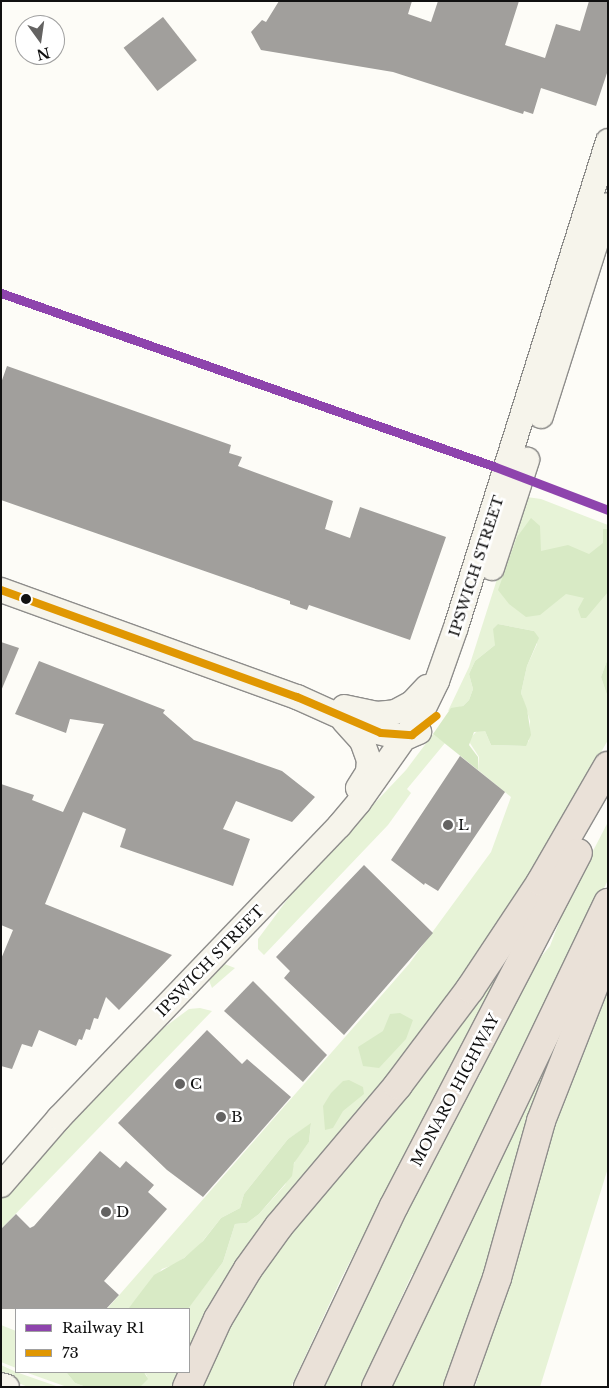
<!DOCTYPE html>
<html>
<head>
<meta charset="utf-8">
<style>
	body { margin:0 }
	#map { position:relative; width:609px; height:1388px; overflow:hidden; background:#fdfcf7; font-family:"Libre Baskerville",serif }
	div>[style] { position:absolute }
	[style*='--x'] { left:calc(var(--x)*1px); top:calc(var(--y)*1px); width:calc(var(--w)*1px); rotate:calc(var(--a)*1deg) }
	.green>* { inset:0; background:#e7f3d7 }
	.forest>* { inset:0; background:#d8eac5 }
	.building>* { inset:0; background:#a19f9c; transform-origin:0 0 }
	.roads { filter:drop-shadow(1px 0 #8e8d8b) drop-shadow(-1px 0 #8e8d8b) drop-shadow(0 1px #8e8d8b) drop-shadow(0 -1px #8e8d8b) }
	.secondary>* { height:24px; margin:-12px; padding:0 12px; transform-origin:12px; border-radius:12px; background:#f6f4eb }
	.highway>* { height:28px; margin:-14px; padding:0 14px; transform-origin:14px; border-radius:14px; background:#eae1d8 }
	.bus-1>* { height:8px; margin:-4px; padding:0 4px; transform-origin:4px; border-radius:4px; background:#e09702 }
	.rail-1>* { height:9px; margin:-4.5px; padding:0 4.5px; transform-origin:4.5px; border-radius:4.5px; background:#8e44ad }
	.dots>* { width:14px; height:14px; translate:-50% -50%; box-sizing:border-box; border:2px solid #fff; border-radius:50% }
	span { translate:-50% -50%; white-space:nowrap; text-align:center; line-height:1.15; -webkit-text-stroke:5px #fff; paint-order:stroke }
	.street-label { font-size:15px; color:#111 }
	.poi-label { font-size:15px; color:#111 }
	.left { translate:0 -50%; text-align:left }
	.frame { position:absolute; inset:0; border:2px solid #111; pointer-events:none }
	.legend { position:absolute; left:15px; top:1308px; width:175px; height:65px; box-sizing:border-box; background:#fff; border:1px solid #a0a0a0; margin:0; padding:6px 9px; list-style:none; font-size:15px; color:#111 }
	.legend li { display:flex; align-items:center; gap:10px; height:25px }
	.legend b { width:25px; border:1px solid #a0a0a0 }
	.north { position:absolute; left:15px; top:15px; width:50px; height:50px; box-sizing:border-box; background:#fff; border:1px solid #a0a0a0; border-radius:50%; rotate:166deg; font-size:14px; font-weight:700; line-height:20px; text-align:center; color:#111 }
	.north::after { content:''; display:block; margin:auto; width:18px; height:22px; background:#646362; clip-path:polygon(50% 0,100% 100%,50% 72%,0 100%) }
</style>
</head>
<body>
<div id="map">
	<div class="green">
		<div style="clip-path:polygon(527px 497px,541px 499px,608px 525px,608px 658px,601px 677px,608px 698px,608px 740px,523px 889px,443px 1006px,429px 1019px,421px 1037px,239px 1258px,215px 1297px,189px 1351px,189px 1307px,223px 1262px,235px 1224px,247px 1223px,259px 1214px,285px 1185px,296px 1159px,309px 1142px,311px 1124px,288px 1139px,244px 1194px,240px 1208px,221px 1218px,198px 1247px,176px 1264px,162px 1269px,128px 1309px,107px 1309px,409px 964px,491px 852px,511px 797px,478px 770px,479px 757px,468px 740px,479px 729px,485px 731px,491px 745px,522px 746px,529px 741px,530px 721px,521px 693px,527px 666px,537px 644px,534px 631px,498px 624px,495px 645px,475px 661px,469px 674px,473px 689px,469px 700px,463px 706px,448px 711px,469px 667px,511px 535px)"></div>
		<div style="clip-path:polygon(433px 734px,445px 743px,407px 789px,411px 793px,388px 825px,264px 955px,258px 949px,258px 939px,301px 881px,406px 770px)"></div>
		<div style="clip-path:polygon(608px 822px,608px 880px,417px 1274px,412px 1274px,361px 1387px,319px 1387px,431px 1160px,481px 1073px,479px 1071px,535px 964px,550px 946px,568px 899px)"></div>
		<div style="clip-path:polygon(510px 951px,341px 1279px,291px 1387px,196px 1387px,243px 1293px)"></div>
		<div style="clip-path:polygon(222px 963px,235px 968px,212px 988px,208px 978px)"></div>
		<div style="clip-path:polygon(608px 979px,608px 1168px,540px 1387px,475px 1387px,504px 1294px,543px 1149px)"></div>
		<div style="clip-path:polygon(580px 991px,467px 1331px,444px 1387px,391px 1387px)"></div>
		<div style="clip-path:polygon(200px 1008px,212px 1011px,1px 1229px,1px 1195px,150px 1038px,189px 1009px)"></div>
		<div style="clip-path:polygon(1px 1325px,16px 1331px,16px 1368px,1px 1362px)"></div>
		<div style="clip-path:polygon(1px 1365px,16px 1372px,59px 1387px,28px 1387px,1px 1376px)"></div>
		<div style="clip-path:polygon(25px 1372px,66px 1372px,75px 1383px,86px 1387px,67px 1387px)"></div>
		<div style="clip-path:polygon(144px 1372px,180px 1372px,171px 1387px,140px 1387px,147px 1376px)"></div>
	</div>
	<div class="forest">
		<div style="clip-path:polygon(531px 518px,540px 526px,541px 551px,568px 545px,589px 554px,603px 543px,603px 529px,608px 529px,608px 592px,586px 618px,581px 618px,578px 609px,584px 598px,566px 594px,540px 615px,526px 617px,509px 604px,498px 590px,517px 537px)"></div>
		<div style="clip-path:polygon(498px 624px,534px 631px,539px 638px,527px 666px,521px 693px,527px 709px,531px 735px,526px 746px,491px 745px,485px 731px,474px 732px,469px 745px,478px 757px,478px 770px,433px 734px,451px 708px,463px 706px,469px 700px,473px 689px,469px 674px,475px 661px,495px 645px,493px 629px)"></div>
		<div style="clip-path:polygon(608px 658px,608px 698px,601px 677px)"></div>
		<div style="clip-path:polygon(400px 1013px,413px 1020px,406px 1039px,379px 1068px,363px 1066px,358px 1047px,383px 1031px,390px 1014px)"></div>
		<div style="clip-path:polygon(349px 1080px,363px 1087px,364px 1094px,343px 1111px,333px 1128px,325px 1130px,323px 1106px,331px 1093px,343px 1081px)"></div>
		<div style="clip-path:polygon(311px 1123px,309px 1142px,294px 1163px,292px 1176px,259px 1214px,247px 1223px,235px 1224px,223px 1262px,188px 1309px,128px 1309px,154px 1275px,184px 1258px,203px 1241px,221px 1218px,240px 1208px,244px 1194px,288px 1139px)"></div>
		<div style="clip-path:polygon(66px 1372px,144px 1372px,148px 1379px,140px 1387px,86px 1387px,75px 1383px)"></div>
	</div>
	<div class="building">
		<div style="clip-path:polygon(279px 1px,412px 1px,408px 14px,431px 22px,438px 1px,519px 1px,505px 45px,545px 58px,556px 24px,580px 31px,589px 1px,608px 1px,608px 70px,596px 106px,541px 88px,533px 114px,524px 111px,523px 114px,393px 72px,261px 50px,251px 32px,262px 20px,266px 22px)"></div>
		<div style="left:163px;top:17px;width:55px;height:50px;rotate:52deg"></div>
		<div style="clip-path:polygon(7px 366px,231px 445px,229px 453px,242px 457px,238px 466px,333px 501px,325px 529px,350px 538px,360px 507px,446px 537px,410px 640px,309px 605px,307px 610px,290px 604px,290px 601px,1px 500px,1px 383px)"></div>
		<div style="clip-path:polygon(1px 642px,19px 648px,1px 691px)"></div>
		<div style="clip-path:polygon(39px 661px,165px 710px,163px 713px,194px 740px,282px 771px,315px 797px,292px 822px,236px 801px,223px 829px,250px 839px,233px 886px,120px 847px,126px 829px,83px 812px,45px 904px,172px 955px,119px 1010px,106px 997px,98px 1019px,94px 1018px,90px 1030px,86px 1029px,82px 1040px,79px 1039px,76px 1046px,39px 1030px,32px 1047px,22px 1044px,12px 1069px,1px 1066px,1px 959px,13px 930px,1px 925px,1px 784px,34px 795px,32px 800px,63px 812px,104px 724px,70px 719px,66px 733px,15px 714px)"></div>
		<div style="clip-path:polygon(460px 756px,505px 792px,438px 891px,425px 883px,424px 885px,391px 860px)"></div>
		<div style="clip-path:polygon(364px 865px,433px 933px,344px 1035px,284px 978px,290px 971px,276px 957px)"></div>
		<div style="clip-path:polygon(253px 981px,327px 1055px,303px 1082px,224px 1011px)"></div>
		<div style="clip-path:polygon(207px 1030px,242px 1064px,247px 1059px,291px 1097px,203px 1197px,167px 1170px,118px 1123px)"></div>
		<div style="clip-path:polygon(100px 1151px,120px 1168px,126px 1161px,154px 1185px,148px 1192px,167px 1209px,104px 1281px,119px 1295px,106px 1309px,1px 1309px,1px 1229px,16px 1214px,30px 1228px,34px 1226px)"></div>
	</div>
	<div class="roads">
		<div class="secondary">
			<div style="--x:541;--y:416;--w:221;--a:-72.4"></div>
			<div style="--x:492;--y:568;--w:114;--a:-72"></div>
			<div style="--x:1;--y:590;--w:315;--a:19.9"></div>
			<div style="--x:297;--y:697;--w:80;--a:24.3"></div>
			<div style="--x:370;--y:730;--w:25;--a:14"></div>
			<div style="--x:394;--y:736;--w:15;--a:0"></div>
			<div style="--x:409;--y:736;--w:11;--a:-22"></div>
			<div style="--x:344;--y:707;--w:34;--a:12"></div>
			<div style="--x:377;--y:714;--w:18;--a:-6"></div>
			<div style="--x:395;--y:712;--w:19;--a:-28"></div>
			<div style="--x:412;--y:703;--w:22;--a:-47"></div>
			<div style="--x:344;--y:721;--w:27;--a:48"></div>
			<div style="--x:362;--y:741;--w:20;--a:70"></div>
			<div style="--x:369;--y:760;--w:12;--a:95"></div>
			<div style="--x:368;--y:772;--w:19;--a:122"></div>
			<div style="--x:1;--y:1185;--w:89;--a:-49.1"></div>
			<div style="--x:59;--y:1118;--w:405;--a:-46.2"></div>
			<div style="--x:339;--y:826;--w:31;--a:-50"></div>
			<div style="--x:359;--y:802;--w:108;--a:-54.8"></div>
			<div style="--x:421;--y:714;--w:37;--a:-64"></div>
			<div style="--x:437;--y:681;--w:57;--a:-70.6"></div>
			<div style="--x:456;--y:627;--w:509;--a:-72.63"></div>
			<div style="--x:1;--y:1385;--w:6;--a:18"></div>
		</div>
		<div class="highway">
			<div style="--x:187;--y:1387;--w:75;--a:-65.5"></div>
			<div style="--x:218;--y:1319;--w:58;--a:-59"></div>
			<div style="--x:248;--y:1269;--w:53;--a:-54.2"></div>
			<div style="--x:279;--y:1226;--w:185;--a:-49.8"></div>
			<div style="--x:398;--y:1085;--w:120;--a:-53.1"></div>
			<div style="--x:470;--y:989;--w:128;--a:-56.4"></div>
			<div style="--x:541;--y:882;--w:134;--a:-60"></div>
			<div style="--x:308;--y:1387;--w:200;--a:-64.6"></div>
			<div style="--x:394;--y:1206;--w:398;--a:-62.5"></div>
			<div style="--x:376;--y:1387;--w:537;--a:-64.39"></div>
			<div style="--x:458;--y:1387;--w:116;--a:-70.3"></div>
			<div style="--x:497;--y:1278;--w:163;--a:-74.3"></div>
			<div style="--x:541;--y:1121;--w:184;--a:-68.6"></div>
		</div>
	</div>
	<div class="bus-1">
		<div style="--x:1;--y:590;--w:315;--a:19.9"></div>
		<div style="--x:297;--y:697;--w:91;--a:23.2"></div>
		<div style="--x:381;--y:733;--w:31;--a:4"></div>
		<div style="--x:412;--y:735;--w:31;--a:-38"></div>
	</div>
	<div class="rail-1">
		<div style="--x:1;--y:293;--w:522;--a:19.37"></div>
		<div style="--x:493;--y:466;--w:123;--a:20.9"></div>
	</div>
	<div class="dots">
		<div style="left:26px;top:599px;background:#111"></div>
		<div style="left:448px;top:825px;background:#646362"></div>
		<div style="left:180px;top:1084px;background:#646362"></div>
		<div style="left:221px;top:1117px;background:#646362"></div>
		<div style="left:106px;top:1212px;background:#646362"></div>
	</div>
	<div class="street-label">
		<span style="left:476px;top:566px;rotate:-72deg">IPSWICH STREET</span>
		<span style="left:210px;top:961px;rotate:-46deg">IPSWICH STREET</span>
		<span style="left:455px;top:1090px;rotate:-62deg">MONARO HIGHWAY</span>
	</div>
	<div class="poi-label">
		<span class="left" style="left:458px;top:825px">L</span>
		<span class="left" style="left:190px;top:1084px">C</span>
		<span class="left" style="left:231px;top:1117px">B</span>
		<span class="left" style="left:116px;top:1212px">D</span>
	</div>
	<div class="frame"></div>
	<ul class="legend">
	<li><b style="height:6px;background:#8e44ad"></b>Railway R1</li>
	<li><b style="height:6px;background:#e09702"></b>73</li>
	</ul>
	<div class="north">N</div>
</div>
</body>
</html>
